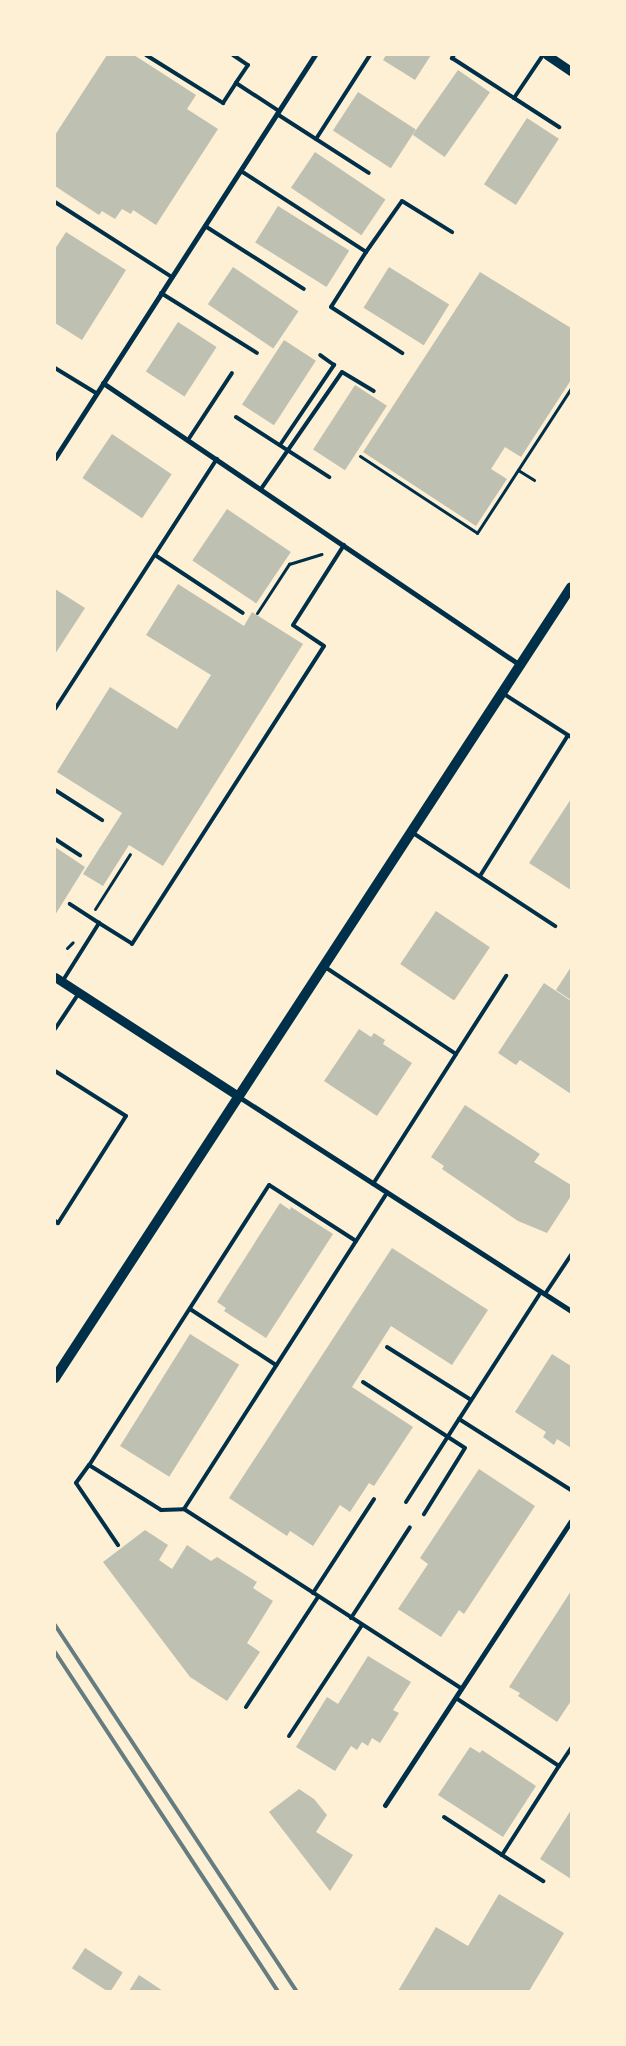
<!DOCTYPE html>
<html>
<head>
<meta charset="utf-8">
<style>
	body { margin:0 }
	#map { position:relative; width:626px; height:2046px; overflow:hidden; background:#fdf0d5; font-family:Poppins,sans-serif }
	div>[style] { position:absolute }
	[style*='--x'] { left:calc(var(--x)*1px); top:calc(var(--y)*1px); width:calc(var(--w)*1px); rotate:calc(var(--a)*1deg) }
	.building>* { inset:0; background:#bec0b2; transform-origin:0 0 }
	.path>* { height:3px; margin:-1.5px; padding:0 1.5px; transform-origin:1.5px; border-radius:1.5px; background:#003049 }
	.service>* { height:4px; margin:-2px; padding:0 2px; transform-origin:2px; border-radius:2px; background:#003049 }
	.minor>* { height:5px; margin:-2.5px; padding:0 2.5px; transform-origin:2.5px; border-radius:2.5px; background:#003049 }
	.tertiary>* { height:9px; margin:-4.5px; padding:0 4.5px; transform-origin:4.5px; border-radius:4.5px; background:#003049 }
	.secondary>* { height:10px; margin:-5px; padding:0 5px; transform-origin:5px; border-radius:5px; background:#003049 }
	.rail>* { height:4px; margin:-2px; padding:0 2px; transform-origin:2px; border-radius:2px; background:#657d81 }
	span { translate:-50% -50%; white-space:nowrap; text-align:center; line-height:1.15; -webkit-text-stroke:4px #fdf0d5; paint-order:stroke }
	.frame { position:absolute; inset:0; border:56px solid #fdf0d5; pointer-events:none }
</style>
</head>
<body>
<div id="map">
	<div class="building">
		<div style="clip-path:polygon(107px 55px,134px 55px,196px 95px,187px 109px,218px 129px,156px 225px,133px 210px,131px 214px,122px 209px,115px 219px,102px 211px,99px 215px,55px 186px,55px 135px)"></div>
		<div style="clip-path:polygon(386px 55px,431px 55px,415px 80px,383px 60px)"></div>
		<div style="left:458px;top:70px;width:39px;height:79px;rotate:35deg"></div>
		<div style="left:358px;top:92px;width:69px;height:46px;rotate:33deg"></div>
		<div style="left:527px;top:118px;width:38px;height:79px;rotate:33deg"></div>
		<div style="left:315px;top:152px;width:85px;height:43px;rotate:34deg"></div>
		<div style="left:278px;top:206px;width:84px;height:43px;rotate:32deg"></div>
		<div style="clip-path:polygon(66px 232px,126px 270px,82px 340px,55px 323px,55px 249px)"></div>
		<div style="left:233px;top:267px;width:79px;height:45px;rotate:34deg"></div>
		<div style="left:389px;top:267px;width:71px;height:48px;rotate:32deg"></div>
		<div style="clip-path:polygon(480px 272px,571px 328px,571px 380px,521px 457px,505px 447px,491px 469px,507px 479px,476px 526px,363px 452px)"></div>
		<div style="left:178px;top:322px;width:46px;height:59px;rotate:33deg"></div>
		<div style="left:284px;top:340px;width:38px;height:77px;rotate:33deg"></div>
		<div style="left:355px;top:385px;width:38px;height:77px;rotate:33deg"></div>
		<div style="left:112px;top:434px;width:72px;height:53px;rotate:34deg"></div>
		<div style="left:227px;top:509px;width:77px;height:62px;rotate:34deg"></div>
		<div style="clip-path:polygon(178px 584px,244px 626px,252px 612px,303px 644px,163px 866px,129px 845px,103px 886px,83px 874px,122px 813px,57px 772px,110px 687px,177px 729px,211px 675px,146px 635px)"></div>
		<div style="clip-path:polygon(55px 589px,85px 608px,55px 654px)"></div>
		<div style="clip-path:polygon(571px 799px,571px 890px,529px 863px)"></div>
		<div style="clip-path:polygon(55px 847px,85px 867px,55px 915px)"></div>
		<div style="left:436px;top:911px;width:65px;height:64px;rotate:34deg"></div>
		<div style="clip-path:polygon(571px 967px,571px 1000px,556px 990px)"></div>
		<div style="clip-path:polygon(544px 983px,571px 1001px,571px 1094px,520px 1060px,516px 1065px,498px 1053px)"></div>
		<div style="clip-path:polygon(359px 1029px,371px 1037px,374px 1033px,385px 1040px,383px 1044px,412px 1063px,377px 1116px,324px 1081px)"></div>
		<div style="clip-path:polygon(465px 1105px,540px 1154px,534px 1162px,571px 1185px,571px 1196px,547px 1233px,518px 1221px,442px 1169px,444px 1166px,431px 1157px)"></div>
		<div style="clip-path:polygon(280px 1203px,290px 1210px,291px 1207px,333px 1234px,266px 1338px,224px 1311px,226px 1308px,217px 1302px)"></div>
		<div style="clip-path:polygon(392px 1248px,488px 1310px,452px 1365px,391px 1326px,352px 1387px,413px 1427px,374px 1486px,369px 1483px,350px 1512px,340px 1505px,313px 1546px,290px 1531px,287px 1536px,229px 1498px)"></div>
		<div style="left:190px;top:1334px;width:58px;height:132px;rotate:32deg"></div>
		<div style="clip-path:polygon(552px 1354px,571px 1366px,571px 1448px,557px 1439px,554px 1445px,543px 1437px,546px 1432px,515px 1412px)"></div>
		<div style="clip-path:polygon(479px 1469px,535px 1506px,464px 1614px,459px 1610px,441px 1637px,398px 1609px,428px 1564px,420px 1558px)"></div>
		<div style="clip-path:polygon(145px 1530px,168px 1545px,159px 1560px,172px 1569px,187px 1545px,211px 1561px,217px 1557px,257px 1582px,253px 1588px,273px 1601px,247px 1643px,260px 1652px,227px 1701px,190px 1677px,103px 1562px)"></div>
		<div style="clip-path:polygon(571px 1591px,571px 1701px,557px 1722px,518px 1696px,520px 1693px,509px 1687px)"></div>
		<div style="clip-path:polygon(368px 1656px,411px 1682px,393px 1710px,399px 1713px,380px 1743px,372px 1738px,368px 1746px,362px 1742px,357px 1750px,351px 1746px,335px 1771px,296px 1747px,327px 1697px,338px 1704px)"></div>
		<div style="clip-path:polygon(470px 1747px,480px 1753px,482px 1750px,536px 1786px,503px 1837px,438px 1795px)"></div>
		<div style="clip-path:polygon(299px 1789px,314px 1799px,327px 1815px,316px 1832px,353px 1855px,330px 1891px,269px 1812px)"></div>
		<div style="clip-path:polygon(571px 1810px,571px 1879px,540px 1859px)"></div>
		<div style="clip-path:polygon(499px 1894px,564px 1933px,529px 1991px,398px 1991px,436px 1927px,468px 1946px)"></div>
		<div style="left:85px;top:1948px;width:45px;height:24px;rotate:33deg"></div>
		<div style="clip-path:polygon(139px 1975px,163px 1991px,129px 1991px)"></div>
	</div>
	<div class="path">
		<div style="--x:360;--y:456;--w:140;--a:33.3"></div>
		<div style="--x:477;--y:533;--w:173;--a:-57"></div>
		<div style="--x:518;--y:470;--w:19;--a:32"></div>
		<div style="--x:257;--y:613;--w:59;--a:-56.9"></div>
		<div style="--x:289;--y:564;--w:34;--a:-17"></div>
		<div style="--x:95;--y:909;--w:65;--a:-57.5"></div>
		<div style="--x:67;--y:948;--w:8;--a:-45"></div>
	</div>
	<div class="service">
		<div style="--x:146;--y:55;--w:91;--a:31.9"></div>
		<div style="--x:223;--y:103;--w:24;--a:-57"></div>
		<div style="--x:236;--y:83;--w:51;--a:33.1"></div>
		<div style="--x:233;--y:55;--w:18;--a:34"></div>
		<div style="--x:248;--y:65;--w:22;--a:124"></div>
		<div style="--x:454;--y:55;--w:4;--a:124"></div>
		<div style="--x:452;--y:58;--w:74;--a:32.8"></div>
		<div style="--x:514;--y:98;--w:52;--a:-56"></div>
		<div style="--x:514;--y:98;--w:54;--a:32.8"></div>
		<div style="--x:277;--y:114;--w:109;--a:32.7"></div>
		<div style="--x:316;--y:139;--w:100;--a:-57.3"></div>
		<div style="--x:241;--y:171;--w:149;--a:32.9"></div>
		<div style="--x:366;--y:252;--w:65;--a:122.5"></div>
		<div style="--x:331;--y:307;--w:85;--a:32.9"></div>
		<div style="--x:55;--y:202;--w:139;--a:32.7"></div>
		<div style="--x:205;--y:226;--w:117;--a:32.5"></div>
		<div style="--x:366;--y:252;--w:62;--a:-54.8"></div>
		<div style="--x:402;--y:201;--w:59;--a:31.8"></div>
		<div style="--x:161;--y:293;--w:113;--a:32"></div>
		<div style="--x:55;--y:368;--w:48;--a:31.4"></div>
		<div style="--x:236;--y:417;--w:111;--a:32.8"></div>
		<div style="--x:188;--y:440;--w:80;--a:-56.7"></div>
		<div style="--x:280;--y:445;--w:97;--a:-56"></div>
		<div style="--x:334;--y:365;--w:17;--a:-144"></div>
		<div style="--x:261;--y:489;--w:142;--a:-55.3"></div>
		<div style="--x:342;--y:372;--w:37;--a:31"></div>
		<div style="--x:155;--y:555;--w:105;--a:33.4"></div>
		<div style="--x:504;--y:694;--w:80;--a:32.7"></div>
		<div style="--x:55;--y:709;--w:298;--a:-57.1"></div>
		<div style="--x:55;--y:790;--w:56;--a:32.6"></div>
		<div style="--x:413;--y:833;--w:170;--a:33.2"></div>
		<div style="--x:55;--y:839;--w:30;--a:33"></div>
		<div style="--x:480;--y:876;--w:166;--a:-58"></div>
		<div style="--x:99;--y:923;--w:39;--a:32"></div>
		<div style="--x:132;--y:944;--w:354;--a:-57.2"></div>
		<div style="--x:324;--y:646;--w:37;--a:-146"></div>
		<div style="--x:293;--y:625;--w:95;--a:-57.5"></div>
		<div style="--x:325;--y:967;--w:157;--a:33.6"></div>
		<div style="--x:456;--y:1054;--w:93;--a:-57.3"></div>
		<div style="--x:62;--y:982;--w:70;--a:-57.9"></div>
		<div style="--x:99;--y:923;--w:35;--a:-147"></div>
		<div style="--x:55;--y:1029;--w:43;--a:-56.3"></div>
		<div style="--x:55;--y:1071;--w:84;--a:32.4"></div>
		<div style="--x:126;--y:1116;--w:127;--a:122.4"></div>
		<div style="--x:58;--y:1223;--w:4;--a:-146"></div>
		<div style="--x:373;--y:1184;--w:154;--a:-57.4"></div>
		<div style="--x:356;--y:1241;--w:103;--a:-147.2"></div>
		<div style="--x:269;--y:1185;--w:333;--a:122.7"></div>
		<div style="--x:89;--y:1465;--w:85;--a:32"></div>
		<div style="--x:161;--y:1510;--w:23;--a:-2"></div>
		<div style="--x:184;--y:1509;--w:376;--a:-57.3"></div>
		<div style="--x:541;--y:1292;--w:151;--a:122.8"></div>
		<div style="--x:459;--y:1419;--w:133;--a:32.4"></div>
		<div style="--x:545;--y:1294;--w:47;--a:-56.3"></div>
		<div style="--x:190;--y:1309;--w:103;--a:33.1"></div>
		<div style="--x:387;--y:1347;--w:99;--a:32.2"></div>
		<div style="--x:363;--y:1382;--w:121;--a:32.9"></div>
		<div style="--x:465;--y:1448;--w:78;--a:121.8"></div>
		<div style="--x:89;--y:1465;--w:22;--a:126"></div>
		<div style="--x:76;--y:1483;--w:75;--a:55.9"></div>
		<div style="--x:406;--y:1502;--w:98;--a:-57.4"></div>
		<div style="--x:184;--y:1509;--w:331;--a:32.9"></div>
		<div style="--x:313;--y:1593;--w:112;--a:-57"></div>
		<div style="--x:351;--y:1618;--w:108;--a:-57"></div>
		<div style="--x:246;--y:1707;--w:131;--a:-56.8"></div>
		<div style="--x:289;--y:1736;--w:133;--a:-56.7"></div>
		<div style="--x:559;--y:1766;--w:22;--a:-56"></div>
		<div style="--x:444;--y:1817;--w:69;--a:33.2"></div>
		<div style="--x:502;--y:1855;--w:106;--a:-57.4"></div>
		<div style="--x:559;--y:1766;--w:123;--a:-146.6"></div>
		<div style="--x:502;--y:1855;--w:49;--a:32.4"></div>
	</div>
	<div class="minor">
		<div style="--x:103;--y:383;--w:503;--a:34.07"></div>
		<div style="--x:55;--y:458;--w:480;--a:-57.2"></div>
		<div style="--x:239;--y:1097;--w:395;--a:32.8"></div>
		<div style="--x:385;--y:1805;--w:339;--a:-56.8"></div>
	</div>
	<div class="tertiary">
		<div style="--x:547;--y:55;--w:29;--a:34"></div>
		<div style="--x:55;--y:977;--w:218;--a:33"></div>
	</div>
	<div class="secondary">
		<div style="--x:55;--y:1378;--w:944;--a:-56.88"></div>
	</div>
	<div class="rail">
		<div style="--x:55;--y:1625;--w:438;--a:56.6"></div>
		<div style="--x:55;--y:1652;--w:406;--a:56.7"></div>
	</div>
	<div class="frame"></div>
</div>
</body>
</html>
